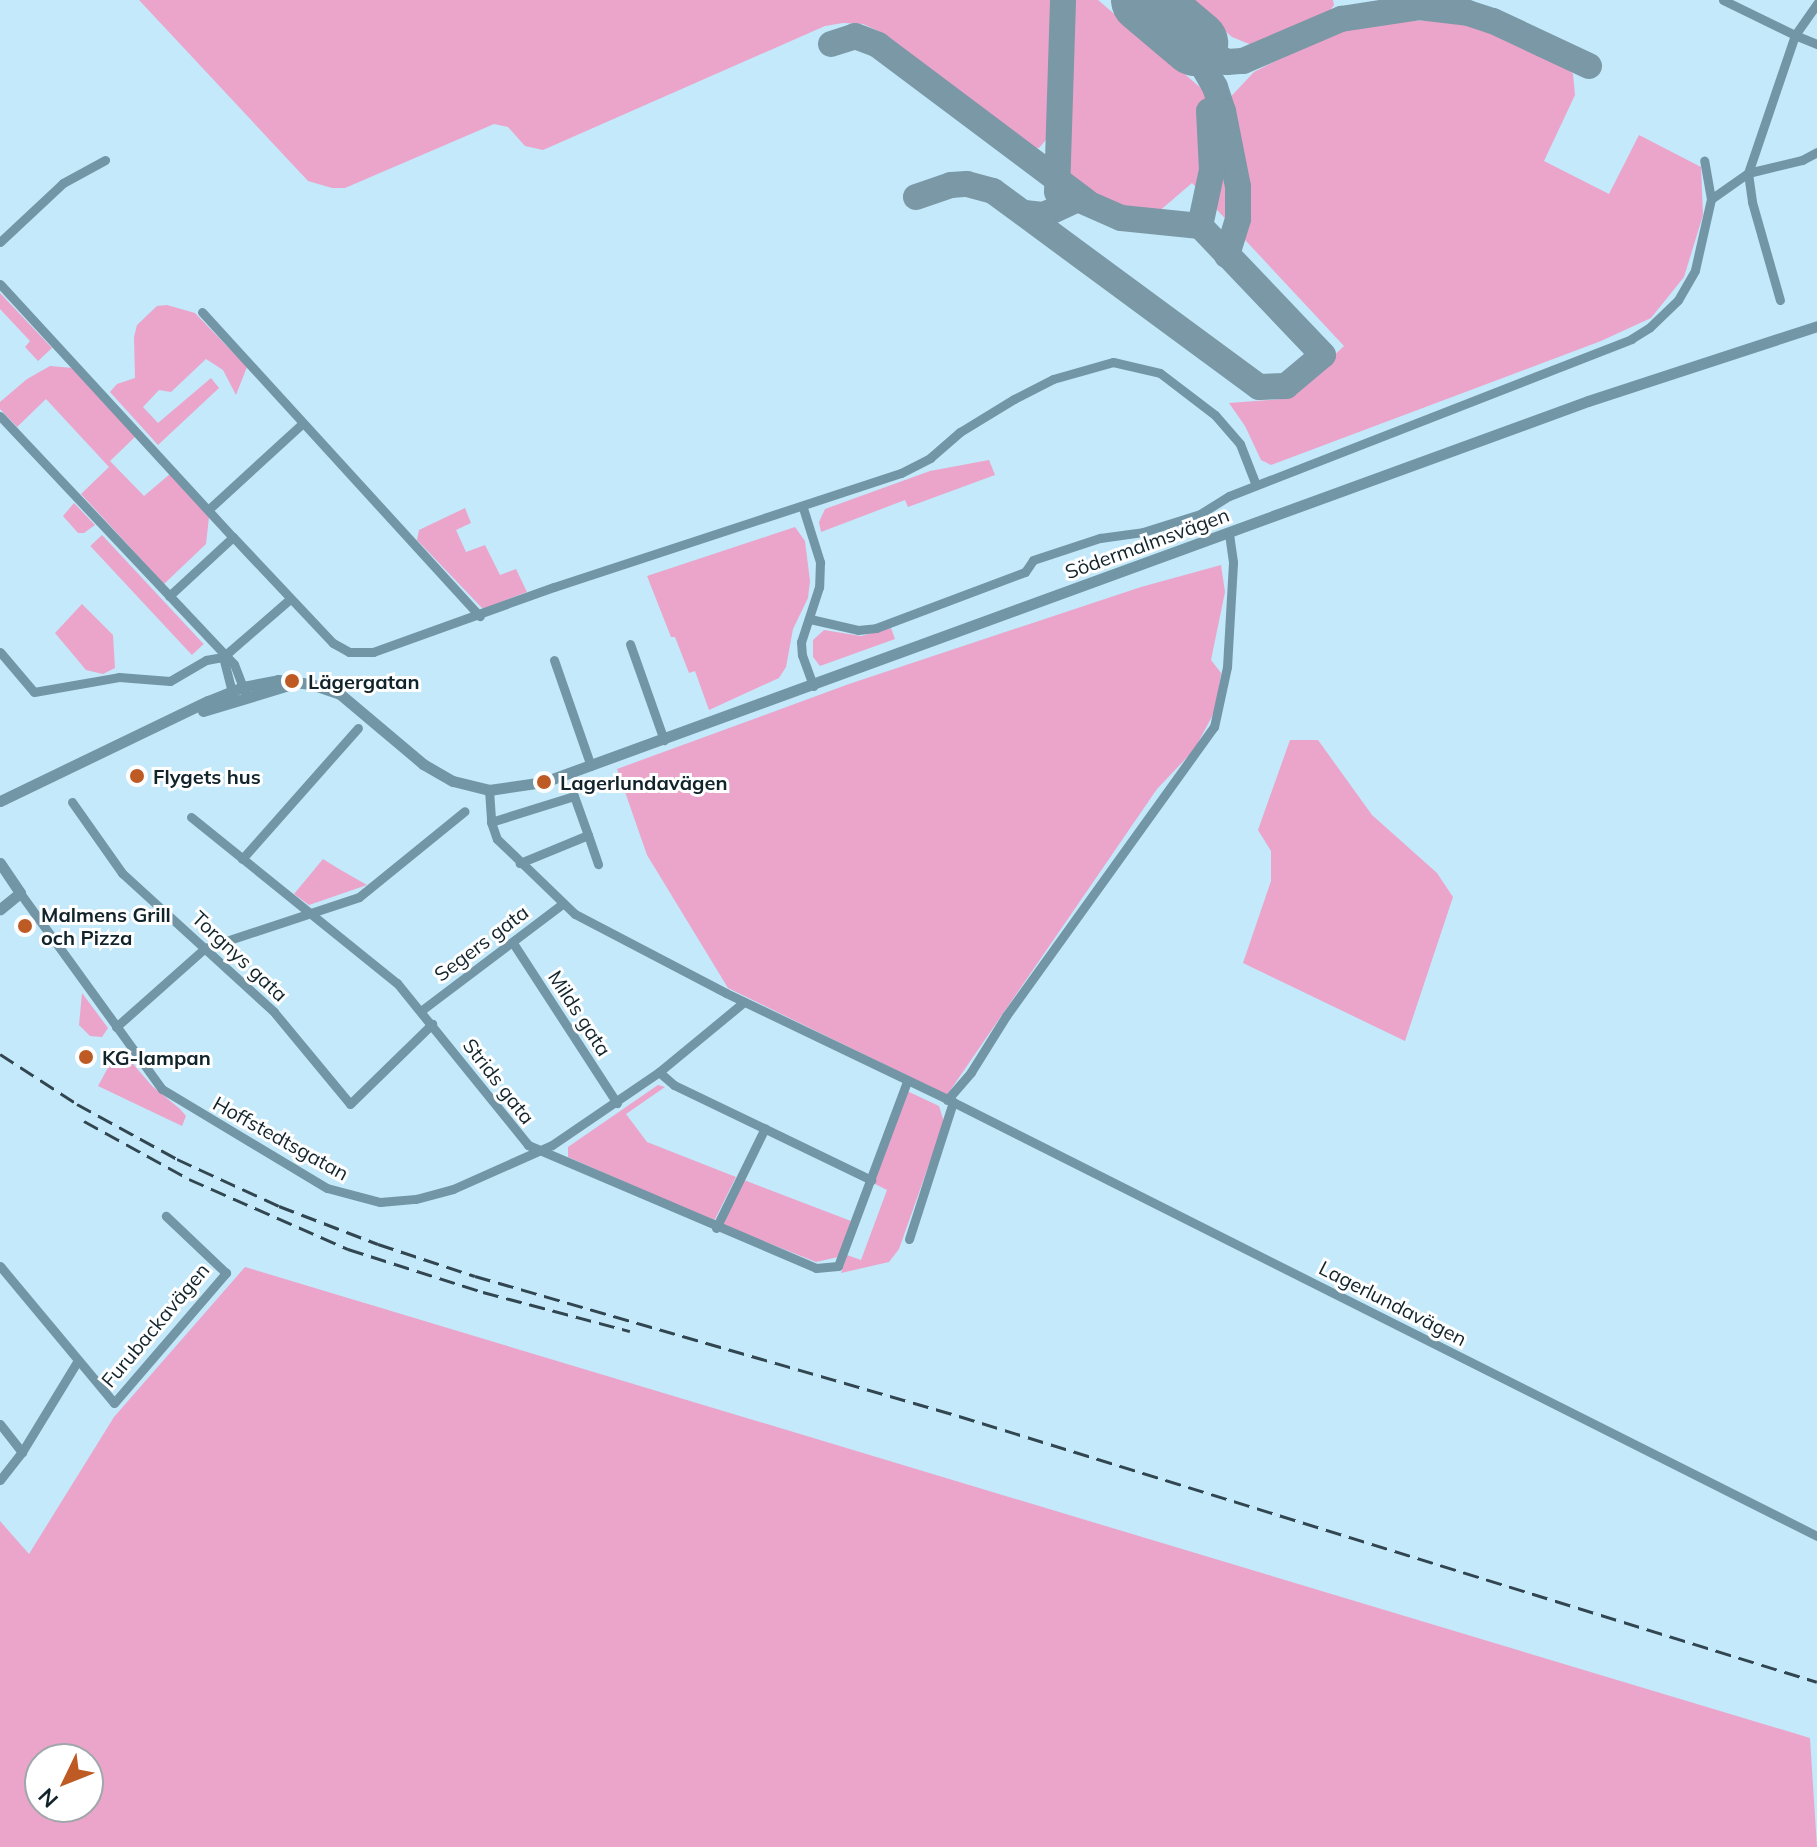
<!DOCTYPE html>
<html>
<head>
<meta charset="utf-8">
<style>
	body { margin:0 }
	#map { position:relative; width:1817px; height:1847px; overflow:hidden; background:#c3e9fa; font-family:Mulish,sans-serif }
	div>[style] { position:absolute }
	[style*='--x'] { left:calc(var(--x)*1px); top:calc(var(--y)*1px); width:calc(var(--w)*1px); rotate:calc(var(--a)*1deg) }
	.green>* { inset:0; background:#eba5cb; transform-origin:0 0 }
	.taxiway>* { height:26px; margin:-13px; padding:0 13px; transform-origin:13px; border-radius:13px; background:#7a98a5 }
	.runway>* { height:66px; margin:-33px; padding:0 33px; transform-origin:33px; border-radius:33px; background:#7a98a5 }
	.minor>* { height:9px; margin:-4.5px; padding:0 4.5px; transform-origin:4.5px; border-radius:4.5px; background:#7296a5 }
	.tertiary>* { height:11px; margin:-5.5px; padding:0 5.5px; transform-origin:5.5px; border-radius:5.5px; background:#7296a5 }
	.rail>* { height:3px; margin-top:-1.5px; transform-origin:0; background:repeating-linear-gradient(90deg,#314650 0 16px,transparent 0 24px) }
	.dots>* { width:22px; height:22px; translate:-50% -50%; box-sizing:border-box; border:4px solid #fff; border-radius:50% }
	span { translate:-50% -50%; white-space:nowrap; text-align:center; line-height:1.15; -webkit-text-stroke:6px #fff; paint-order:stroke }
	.street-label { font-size:20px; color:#11232b }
	.poi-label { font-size:20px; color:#11232b; font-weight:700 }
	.left { translate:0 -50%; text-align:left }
	.north { position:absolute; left:24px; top:1743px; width:80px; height:80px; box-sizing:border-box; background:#fff; border:2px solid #a0a7aa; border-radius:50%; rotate:227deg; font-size:22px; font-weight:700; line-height:32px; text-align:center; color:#11232b }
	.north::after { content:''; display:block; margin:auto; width:28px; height:36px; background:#be5b25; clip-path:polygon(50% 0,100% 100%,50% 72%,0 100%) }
</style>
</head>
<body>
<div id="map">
	<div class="green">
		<div style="clip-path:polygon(139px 0,1055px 0,1051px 134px,1039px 148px,1030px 147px,880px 32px,863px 24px,843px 23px,825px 26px,543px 150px,525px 146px,508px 127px,494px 124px,345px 188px,332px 188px,308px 181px)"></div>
		<div style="clip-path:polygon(1070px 0,1098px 0,1222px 106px,1254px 72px,1345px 25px,1429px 20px,1489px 29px,1564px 63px,1573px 74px,1575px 95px,1544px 161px,1609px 194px,1639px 135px,1701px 167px,1703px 215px,1684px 277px,1651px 318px,1601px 341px,1271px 465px,1261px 460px,1245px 426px,1229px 403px,1282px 399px,1297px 390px,1344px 346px,1192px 183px,1157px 213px,1146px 214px,1112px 207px,1071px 179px,1065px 157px)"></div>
		<div style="clip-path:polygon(1189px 0,1333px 0,1334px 5px,1324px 19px,1296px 34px,1254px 46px,1232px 37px)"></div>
		<div style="clip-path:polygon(0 293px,52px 348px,38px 361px,25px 347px,30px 341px,0 309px)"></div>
		<div style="clip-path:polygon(167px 305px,195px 313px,247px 367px,236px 395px,223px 370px,206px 359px,171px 392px,159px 390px,143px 407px,158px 423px,211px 378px,219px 388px,158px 445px,110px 392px,117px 384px,135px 378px,134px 337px,137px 325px,157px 306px)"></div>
		<div style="clip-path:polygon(50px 366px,73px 368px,136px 436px,110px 461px,144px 496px,170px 474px,209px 517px,206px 544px,164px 584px,81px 494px,109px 467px,46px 399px,17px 427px,0 409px,0 402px,27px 379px)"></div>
		<div style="clip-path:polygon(989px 460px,995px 475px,908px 507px,905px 500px,821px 532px,819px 522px,825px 509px,930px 471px)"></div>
		<div style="clip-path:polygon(74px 503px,95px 525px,84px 533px,78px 533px,63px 516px)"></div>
		<div style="clip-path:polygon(465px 508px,471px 523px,456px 530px,466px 552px,485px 545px,500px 575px,516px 569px,527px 592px,483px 609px,417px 540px,419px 530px)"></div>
		<div style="clip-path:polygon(795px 527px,805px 541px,810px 581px,808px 598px,793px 629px,786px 667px,779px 678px,709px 710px,695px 671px,689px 673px,675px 637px,671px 637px,647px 576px)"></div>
		<div style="left:102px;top:535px;width:149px;height:16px;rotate:47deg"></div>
		<div style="clip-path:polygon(1221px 565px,1225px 592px,1211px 660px,1221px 673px,1216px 709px,1194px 750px,1157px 789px,947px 1095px,728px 988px,647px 855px,617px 769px,849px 684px,1141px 587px)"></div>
		<div style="clip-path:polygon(82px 604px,113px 635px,115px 668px,103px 674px,86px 670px,55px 633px)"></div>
		<div style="clip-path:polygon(891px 628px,895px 639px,820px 666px,813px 657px,813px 640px,824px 630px,861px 636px)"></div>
		<div style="clip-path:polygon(1290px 740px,1318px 740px,1372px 815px,1437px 873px,1453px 897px,1405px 1041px,1243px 963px,1271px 881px,1271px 851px,1258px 830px)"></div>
		<div style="clip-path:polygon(323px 859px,339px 869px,367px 885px,309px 905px,294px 894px)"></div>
		<div style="clip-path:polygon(82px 993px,108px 1028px,102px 1037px,90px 1036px,79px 1025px)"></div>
		<div style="clip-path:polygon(121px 1050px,152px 1086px,180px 1109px,186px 1116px,182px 1126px,98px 1086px,116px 1053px)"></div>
		<div style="clip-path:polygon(658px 1085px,665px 1087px,626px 1114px,647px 1142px,736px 1177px,714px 1221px,568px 1157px,568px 1147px)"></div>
		<div style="clip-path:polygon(907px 1091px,939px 1106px,944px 1122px,899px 1249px,889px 1262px,841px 1273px,847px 1255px,861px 1260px,887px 1190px,873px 1183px)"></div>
		<div style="clip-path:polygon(744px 1180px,851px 1221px,838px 1257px,816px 1262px,721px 1224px)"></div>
		<div style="clip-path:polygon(evenodd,245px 1267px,1810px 1738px,1817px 1847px,0 1847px,0 1521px,29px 1554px,114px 1417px,245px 1267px,40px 1759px,88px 1759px,88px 1807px,40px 1807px,40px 1759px)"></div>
	</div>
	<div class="taxiway">
		<div style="--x:1195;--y:43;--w:37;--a:31"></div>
		<div style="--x:1227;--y:62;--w:16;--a:-4"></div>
		<div style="--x:1243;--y:61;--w:107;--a:-23.2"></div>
		<div style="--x:1341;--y:19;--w:79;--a:-8.7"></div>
		<div style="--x:1419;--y:7;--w:49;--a:7"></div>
		<div style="--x:1468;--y:13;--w:26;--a:18"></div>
		<div style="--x:1493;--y:21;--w:106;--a:25.1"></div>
		<div style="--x:831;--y:44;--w:25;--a:-18"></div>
		<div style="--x:855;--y:36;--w:25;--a:21"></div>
		<div style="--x:878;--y:45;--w:260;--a:36.9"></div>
		<div style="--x:1192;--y:47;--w:46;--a:60.1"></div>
		<div style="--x:1215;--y:87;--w:25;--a:72"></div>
		<div style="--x:1223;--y:111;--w:77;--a:78.8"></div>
		<div style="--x:1238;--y:187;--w:32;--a:90"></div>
		<div style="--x:1238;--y:219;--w:38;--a:107"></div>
		<div style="--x:1057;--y:192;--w:192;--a:-88.2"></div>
		<div style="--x:916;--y:197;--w:37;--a:-19"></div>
		<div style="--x:951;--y:185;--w:16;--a:-4"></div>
		<div style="--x:967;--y:184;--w:27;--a:15"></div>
		<div style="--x:993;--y:191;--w:330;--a:36.4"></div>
		<div style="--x:1259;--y:387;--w:27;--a:-2"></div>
		<div style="--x:1286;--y:386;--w:48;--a:-40"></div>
		<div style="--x:1323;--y:355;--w:178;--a:-133.6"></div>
		<div style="--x:1200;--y:226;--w:79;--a:-174.2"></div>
		<div style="--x:1121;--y:218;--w:47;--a:-156.2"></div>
		<div style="--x:1078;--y:199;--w:38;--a:155"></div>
		<div style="--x:1043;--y:215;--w:19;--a:-174"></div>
		<div style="--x:1200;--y:226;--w:57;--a:-77.9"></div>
		<div style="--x:1212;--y:170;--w:59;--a:-92.9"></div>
	</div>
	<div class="runway">
		<div style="--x:1144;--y:0;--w:67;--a:40.1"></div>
	</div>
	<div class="minor">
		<div style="--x:1723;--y:0;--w:80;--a:25.9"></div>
		<div style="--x:1795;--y:35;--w:39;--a:-55"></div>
		<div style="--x:1817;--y:44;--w:24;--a:-158"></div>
		<div style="--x:1795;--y:35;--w:146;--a:108.8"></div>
		<div style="--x:1748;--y:173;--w:56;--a:-13.5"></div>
		<div style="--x:1802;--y:160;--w:17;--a:-28"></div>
		<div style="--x:1711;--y:199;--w:45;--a:-35.1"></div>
		<div style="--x:1748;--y:173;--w:29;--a:82"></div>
		<div style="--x:1752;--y:202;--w:102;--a:74.1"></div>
		<div style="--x:0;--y:242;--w:86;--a:-43.1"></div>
		<div style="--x:63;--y:183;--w:48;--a:-28.7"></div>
		<div style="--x:0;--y:284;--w:344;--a:47.4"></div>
		<div style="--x:233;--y:537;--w:87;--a:137.3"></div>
		<div style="--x:202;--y:312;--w:412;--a:47.6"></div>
		<div style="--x:0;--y:416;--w:341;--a:46.7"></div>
		<div style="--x:234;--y:664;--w:34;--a:69"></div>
		<div style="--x:803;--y:508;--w:57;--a:72.5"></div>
		<div style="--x:820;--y:562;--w:25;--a:92"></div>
		<div style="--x:819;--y:587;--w:58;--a:108.1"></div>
		<div style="--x:801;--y:642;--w:13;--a:86"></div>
		<div style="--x:802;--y:655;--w:33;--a:70"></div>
		<div style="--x:209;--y:509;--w:127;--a:-42.5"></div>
		<div style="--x:233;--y:537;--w:146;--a:46.7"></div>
		<div style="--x:333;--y:643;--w:18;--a:29"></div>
		<div style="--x:349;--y:652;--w:24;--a:0"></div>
		<div style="--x:373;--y:652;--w:192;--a:-19.8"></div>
		<div style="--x:554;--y:587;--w:365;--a:-18.2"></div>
		<div style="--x:901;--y:473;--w:33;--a:-27"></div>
		<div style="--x:930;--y:458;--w:40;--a:-41"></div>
		<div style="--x:960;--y:432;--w:63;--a:-31.4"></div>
		<div style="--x:1014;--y:399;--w:44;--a:-27.1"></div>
		<div style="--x:1053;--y:379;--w:62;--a:-15.8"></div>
		<div style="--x:1113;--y:362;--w:48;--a:13.2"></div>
		<div style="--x:1160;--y:373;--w:69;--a:37.4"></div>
		<div style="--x:1215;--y:415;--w:38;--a:49"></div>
		<div style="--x:1240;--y:444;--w:44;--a:68.7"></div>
		<div style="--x:810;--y:619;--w:49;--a:12.9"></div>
		<div style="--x:858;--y:630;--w:18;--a:-6"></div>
		<div style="--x:876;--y:628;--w:159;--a:-20.6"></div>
		<div style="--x:1025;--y:572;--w:14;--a:-56"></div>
		<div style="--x:1033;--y:560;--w:71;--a:-18.2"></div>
		<div style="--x:1100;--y:538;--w:43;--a:-7.9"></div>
		<div style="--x:1143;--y:532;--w:60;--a:-17.5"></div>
		<div style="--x:1200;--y:514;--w:34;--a:-32"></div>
		<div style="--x:1229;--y:496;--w:432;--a:-21.3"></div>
		<div style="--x:1631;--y:339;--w:22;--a:-32"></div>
		<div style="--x:1650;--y:327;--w:39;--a:-44"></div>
		<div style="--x:1678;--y:300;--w:34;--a:-60"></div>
		<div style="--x:1695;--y:270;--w:73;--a:-77.3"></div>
		<div style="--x:1711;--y:199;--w:39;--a:-100"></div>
		<div style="--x:630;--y:644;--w:102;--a:70.5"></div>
		<div style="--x:0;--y:652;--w:52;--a:49.6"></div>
		<div style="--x:34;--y:692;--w:86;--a:-10"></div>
		<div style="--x:119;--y:677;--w:51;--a:4.5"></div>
		<div style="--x:170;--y:681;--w:42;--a:-30.3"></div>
		<div style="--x:206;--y:660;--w:17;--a:-10"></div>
		<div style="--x:223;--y:657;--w:89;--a:-40.9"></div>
		<div style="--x:223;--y:657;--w:40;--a:75.6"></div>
		<div style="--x:554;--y:660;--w:112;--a:70.8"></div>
		<div style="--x:489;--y:790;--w:32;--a:86"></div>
		<div style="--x:491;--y:822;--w:18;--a:71"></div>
		<div style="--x:497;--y:839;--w:108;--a:43.9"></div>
		<div style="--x:575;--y:914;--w:170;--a:27.6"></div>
		<div style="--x:726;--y:993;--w:252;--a:25.6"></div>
		<div style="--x:953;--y:1102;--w:144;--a:107.8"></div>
		<div style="--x:72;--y:802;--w:87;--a:54.8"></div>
		<div style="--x:122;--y:873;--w:206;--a:42.4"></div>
		<div style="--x:274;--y:1012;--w:119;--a:50.4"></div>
		<div style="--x:350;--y:1104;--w:115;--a:-44.3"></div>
		<div style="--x:191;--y:817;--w:265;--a:38.9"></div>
		<div style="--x:397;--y:983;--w:208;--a:51"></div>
		<div style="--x:528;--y:1145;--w:313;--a:23.1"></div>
		<div style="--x:816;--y:1268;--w:22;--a:-5"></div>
		<div style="--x:838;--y:1266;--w:197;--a:-69.5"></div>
		<div style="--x:491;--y:822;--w:87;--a:-17.4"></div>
		<div style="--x:574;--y:796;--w:41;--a:70.3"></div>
		<div style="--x:588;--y:835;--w:74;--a:157.6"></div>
		<div style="--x:588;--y:835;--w:31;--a:71"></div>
		<div style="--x:242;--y:859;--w:175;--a:-48.5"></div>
		<div style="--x:20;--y:893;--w:242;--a:54.1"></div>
		<div style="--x:162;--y:1089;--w:192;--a:31"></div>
		<div style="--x:327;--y:1188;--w:55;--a:14.8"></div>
		<div style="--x:380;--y:1202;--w:36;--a:-5"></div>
		<div style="--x:416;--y:1199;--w:38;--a:-15"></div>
		<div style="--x:453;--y:1189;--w:108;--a:-24"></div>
		<div style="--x:552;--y:1145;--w:130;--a:-34.3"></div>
		<div style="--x:659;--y:1072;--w:110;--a:-39.5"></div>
		<div style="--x:513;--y:943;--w:191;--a:57"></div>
		<div style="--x:422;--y:1010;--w:176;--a:-37.1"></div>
		<div style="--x:116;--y:1027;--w:119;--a:-41.6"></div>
		<div style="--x:205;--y:948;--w:162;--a:-18.3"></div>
		<div style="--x:359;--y:897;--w:136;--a:-39.1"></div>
		<div style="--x:659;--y:1072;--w:20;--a:41"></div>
		<div style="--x:674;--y:1085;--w:219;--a:25.7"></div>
		<div style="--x:947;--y:1100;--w:37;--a:-49"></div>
		<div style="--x:971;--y:1072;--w:66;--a:-58"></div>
		<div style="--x:1006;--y:1016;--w:356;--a:-54.3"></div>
		<div style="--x:1214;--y:727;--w:61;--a:-77.8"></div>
		<div style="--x:1227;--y:667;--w:105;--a:-86.7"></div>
		<div style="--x:1233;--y:562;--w:30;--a:-98"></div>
		<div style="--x:953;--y:1102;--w:967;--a:26.67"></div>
		<div style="--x:716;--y:1228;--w:111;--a:-63.9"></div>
		<div style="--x:0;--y:1266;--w:178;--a:50.2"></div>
		<div style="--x:114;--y:1403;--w:172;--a:-49.3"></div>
		<div style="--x:226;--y:1273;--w:83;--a:-136.5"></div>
		<div style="--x:0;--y:1424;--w:36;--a:52"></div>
		<div style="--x:0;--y:1480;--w:36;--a:-52"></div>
		<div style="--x:22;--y:1452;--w:105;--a:-58.6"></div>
	</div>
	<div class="tertiary">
		<div style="--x:203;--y:711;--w:87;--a:-16.8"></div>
		<div style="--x:0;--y:801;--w:231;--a:-25.7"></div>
		<div style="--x:208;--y:701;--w:38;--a:-22"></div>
		<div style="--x:243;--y:687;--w:36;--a:-11"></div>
		<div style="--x:278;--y:680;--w:33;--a:7"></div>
		<div style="--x:311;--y:684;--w:31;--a:19"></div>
		<div style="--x:340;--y:694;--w:109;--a:40.1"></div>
		<div style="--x:423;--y:764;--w:34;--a:30"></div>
		<div style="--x:453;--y:781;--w:37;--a:14"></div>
		<div style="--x:489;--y:790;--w:56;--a:-8.3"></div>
		<div style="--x:544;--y:782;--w:1111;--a:-20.05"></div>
		<div style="--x:1588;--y:401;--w:241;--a:-18.1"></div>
		<div style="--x:0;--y:863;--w:36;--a:56"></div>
		<div style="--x:20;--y:893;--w:26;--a:141"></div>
	</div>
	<div class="rail">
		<div style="--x:0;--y:1054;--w:92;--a:33"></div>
		<div style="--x:77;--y:1104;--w:114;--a:28.8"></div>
		<div style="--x:177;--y:1159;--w:112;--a:24.7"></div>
		<div style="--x:279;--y:1206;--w:106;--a:21"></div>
		<div style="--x:378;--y:1244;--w:102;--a:18.3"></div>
		<div style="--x:475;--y:1276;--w:504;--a:16.13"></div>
		<div style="--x:959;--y:1416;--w:898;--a:17.22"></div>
		<div style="--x:84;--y:1121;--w:120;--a:28.9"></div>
		<div style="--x:189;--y:1179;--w:174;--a:23.8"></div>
		<div style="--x:348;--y:1249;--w:142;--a:17.7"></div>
		<div style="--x:483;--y:1292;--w:152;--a:14.9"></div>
	</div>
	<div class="dots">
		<div style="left:292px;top:681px;background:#be5b25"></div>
		<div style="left:137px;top:776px;background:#be5b25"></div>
		<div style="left:544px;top:782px;background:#be5b25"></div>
		<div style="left:25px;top:926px;background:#be5b25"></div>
		<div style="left:86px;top:1057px;background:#be5b25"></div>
	</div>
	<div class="street-label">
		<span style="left:1147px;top:543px;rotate:-20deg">Södermalmsvägen</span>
		<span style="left:481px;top:943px;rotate:-37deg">Segers gata</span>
		<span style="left:240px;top:956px;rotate:43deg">Torgnys gata</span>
		<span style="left:580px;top:1013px;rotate:57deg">Milds gata</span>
		<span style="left:499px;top:1081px;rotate:52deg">Strids gata</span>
		<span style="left:281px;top:1138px;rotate:29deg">Hoffstedtsgatan</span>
		<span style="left:1393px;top:1303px;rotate:27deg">Lagerlundavägen</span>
		<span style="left:155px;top:1325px;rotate:-50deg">Furubackavägen</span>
	</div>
	<div class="poi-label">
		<span class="left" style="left:308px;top:681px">Lägergatan</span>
		<span class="left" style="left:153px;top:776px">Flygets hus</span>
		<span class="left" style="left:560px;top:782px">Lagerlundavägen</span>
		<span class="left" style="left:41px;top:926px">Malmens Grill<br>och Pizza</span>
		<span class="left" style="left:102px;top:1057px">KG-lampan</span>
	</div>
	<div class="north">N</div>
</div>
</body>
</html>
